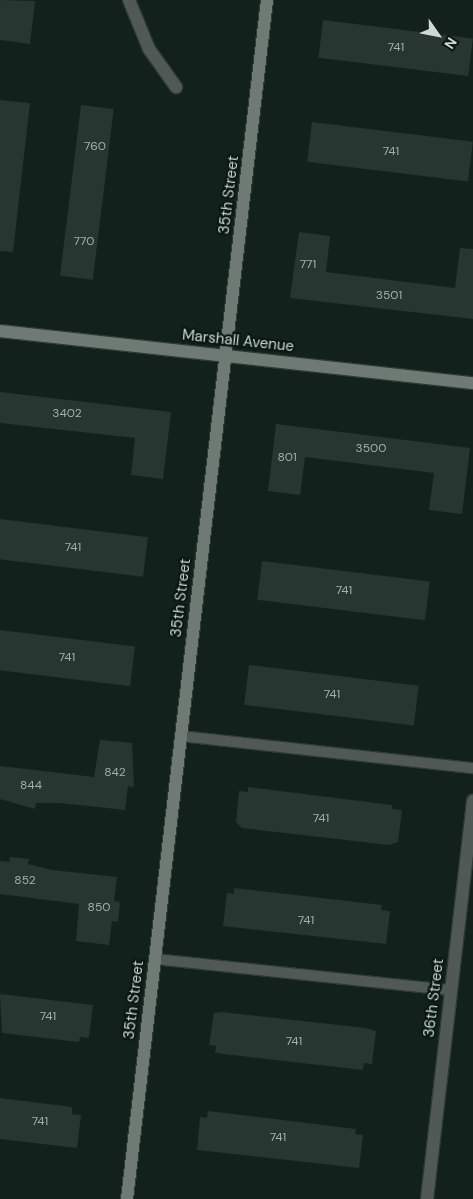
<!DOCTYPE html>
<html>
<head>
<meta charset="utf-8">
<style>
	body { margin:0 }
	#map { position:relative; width:473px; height:1199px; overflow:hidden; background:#13211c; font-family:"DM Sans",sans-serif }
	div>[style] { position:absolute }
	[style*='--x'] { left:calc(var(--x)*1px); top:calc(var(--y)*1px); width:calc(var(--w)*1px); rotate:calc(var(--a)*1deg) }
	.building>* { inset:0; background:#273630; transform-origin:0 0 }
	.roads { filter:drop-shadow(1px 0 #2d3b36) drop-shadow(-1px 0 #2d3b36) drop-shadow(0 1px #2d3b36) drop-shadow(0 -1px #2d3b36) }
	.lane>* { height:10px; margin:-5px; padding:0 5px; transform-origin:5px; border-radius:5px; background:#515956 }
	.street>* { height:12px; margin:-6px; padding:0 6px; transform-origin:6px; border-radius:6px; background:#515956 }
	.secondary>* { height:12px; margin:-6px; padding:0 6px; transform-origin:6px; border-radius:6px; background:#6f7a75 }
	span { translate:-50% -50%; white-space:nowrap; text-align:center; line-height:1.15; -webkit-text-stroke:4.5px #091813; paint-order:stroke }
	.number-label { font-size:12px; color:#a5b0ab }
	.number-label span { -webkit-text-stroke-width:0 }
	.street-label { font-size:15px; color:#cfd8d4 }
	.north { position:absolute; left:413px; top:10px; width:50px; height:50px; -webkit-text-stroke:4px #091813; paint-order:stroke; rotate:123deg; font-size:14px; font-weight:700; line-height:20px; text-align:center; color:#cfd8d4 }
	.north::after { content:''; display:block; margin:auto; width:18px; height:22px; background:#cfd8d4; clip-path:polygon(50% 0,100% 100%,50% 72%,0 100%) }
</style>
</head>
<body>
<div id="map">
	<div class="building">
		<div style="clip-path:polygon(0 0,35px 1px,30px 44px,0 40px)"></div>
		<div style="left:323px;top:20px;width:151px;height:38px;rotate:7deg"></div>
		<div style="clip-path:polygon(0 100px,30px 103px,13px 252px,0 251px)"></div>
		<div style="left:81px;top:105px;width:33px;height:172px;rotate:7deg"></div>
		<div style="left:312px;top:122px;width:162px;height:40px;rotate:7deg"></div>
		<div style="clip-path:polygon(299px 232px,330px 236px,326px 272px,455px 288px,460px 248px,473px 249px,473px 319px,290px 298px)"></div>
		<div style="clip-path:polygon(0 392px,171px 412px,163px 479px,131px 475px,135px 438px,0 423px)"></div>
		<div style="clip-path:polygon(276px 424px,470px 448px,462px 514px,429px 510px,434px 473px,305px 457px,300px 495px,268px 491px)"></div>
		<div style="left:0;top:519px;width:149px;height:40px;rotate:7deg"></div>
		<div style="left:262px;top:561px;width:169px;height:39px;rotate:7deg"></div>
		<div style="left:0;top:630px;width:136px;height:40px;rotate:7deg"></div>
		<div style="left:249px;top:665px;width:171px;height:40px;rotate:7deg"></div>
		<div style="clip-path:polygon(100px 740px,132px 743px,134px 787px,128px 786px,125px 810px,60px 803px,36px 803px,35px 809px,0 799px,0 766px,94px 777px)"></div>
		<div style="clip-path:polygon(248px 787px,392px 805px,392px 809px,402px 810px,398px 842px,389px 845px,242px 828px,236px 822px,239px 791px,248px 792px)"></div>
		<div style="clip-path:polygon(10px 857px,29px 859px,28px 864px,52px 870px,117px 877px,114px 901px,120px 902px,118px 922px,112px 921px,109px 945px,76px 941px,79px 904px,0 894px,0 861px,9px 862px)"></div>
		<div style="clip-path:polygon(234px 888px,382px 905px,381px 910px,390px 911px,386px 944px,223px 926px,227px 893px,234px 894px)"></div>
		<div style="clip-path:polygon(0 994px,93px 1005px,89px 1038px,80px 1037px,79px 1042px,2px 1033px)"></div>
		<div style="clip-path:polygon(221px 1012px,366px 1028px,376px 1031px,372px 1064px,364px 1063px,363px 1070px,215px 1053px,216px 1046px,209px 1045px,214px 1013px)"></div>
		<div style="clip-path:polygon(0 1098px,72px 1107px,72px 1114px,81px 1115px,77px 1148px,0 1139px)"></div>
		<div style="clip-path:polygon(208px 1111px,356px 1129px,355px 1134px,363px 1135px,359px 1168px,197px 1150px,200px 1117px,207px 1118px)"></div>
	</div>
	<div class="roads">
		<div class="lane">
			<div style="--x:181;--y:736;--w:294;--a:6.3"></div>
			<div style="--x:155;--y:959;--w:298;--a:6"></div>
		</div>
		<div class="street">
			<div style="--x:129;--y:0;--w:53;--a:67.8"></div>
			<div style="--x:149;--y:49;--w:47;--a:54.6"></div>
			<div style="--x:427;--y:1199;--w:401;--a:-83.4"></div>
		</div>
		<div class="secondary">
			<div style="--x:0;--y:331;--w:476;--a:6.3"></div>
			<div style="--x:127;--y:1199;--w:1207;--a:-83.34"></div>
		</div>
	</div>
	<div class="number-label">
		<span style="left:396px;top:48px">741</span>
		<span style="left:95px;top:147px">760</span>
		<span style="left:391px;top:152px">741</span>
		<span style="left:84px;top:242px">770</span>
		<span style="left:308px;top:265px">771</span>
		<span style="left:389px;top:296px">3501</span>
		<span style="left:67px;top:414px">3402</span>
		<span style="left:371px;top:449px">3500</span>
		<span style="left:287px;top:458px">801</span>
		<span style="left:73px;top:548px">741</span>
		<span style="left:344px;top:591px">741</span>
		<span style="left:67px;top:658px">741</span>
		<span style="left:332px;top:695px">741</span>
		<span style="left:115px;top:773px">842</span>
		<span style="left:31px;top:786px">844</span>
		<span style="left:321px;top:819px">741</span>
		<span style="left:25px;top:881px">852</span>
		<span style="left:99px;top:908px">850</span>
		<span style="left:306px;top:921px">741</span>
		<span style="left:48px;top:1017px">741</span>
		<span style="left:294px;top:1042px">741</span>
		<span style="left:40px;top:1122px">741</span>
		<span style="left:278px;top:1138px">741</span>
	</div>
	<div class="street-label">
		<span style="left:229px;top:195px;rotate:-83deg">35th Street</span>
		<span style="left:238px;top:341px;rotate:6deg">Marshall Avenue</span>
		<span style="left:181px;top:598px;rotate:-83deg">35th Street</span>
		<span style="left:434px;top:998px;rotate:-83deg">36th Street</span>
		<span style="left:134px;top:1000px;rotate:-83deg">35th Street</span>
	</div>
	<div class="north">N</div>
</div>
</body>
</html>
